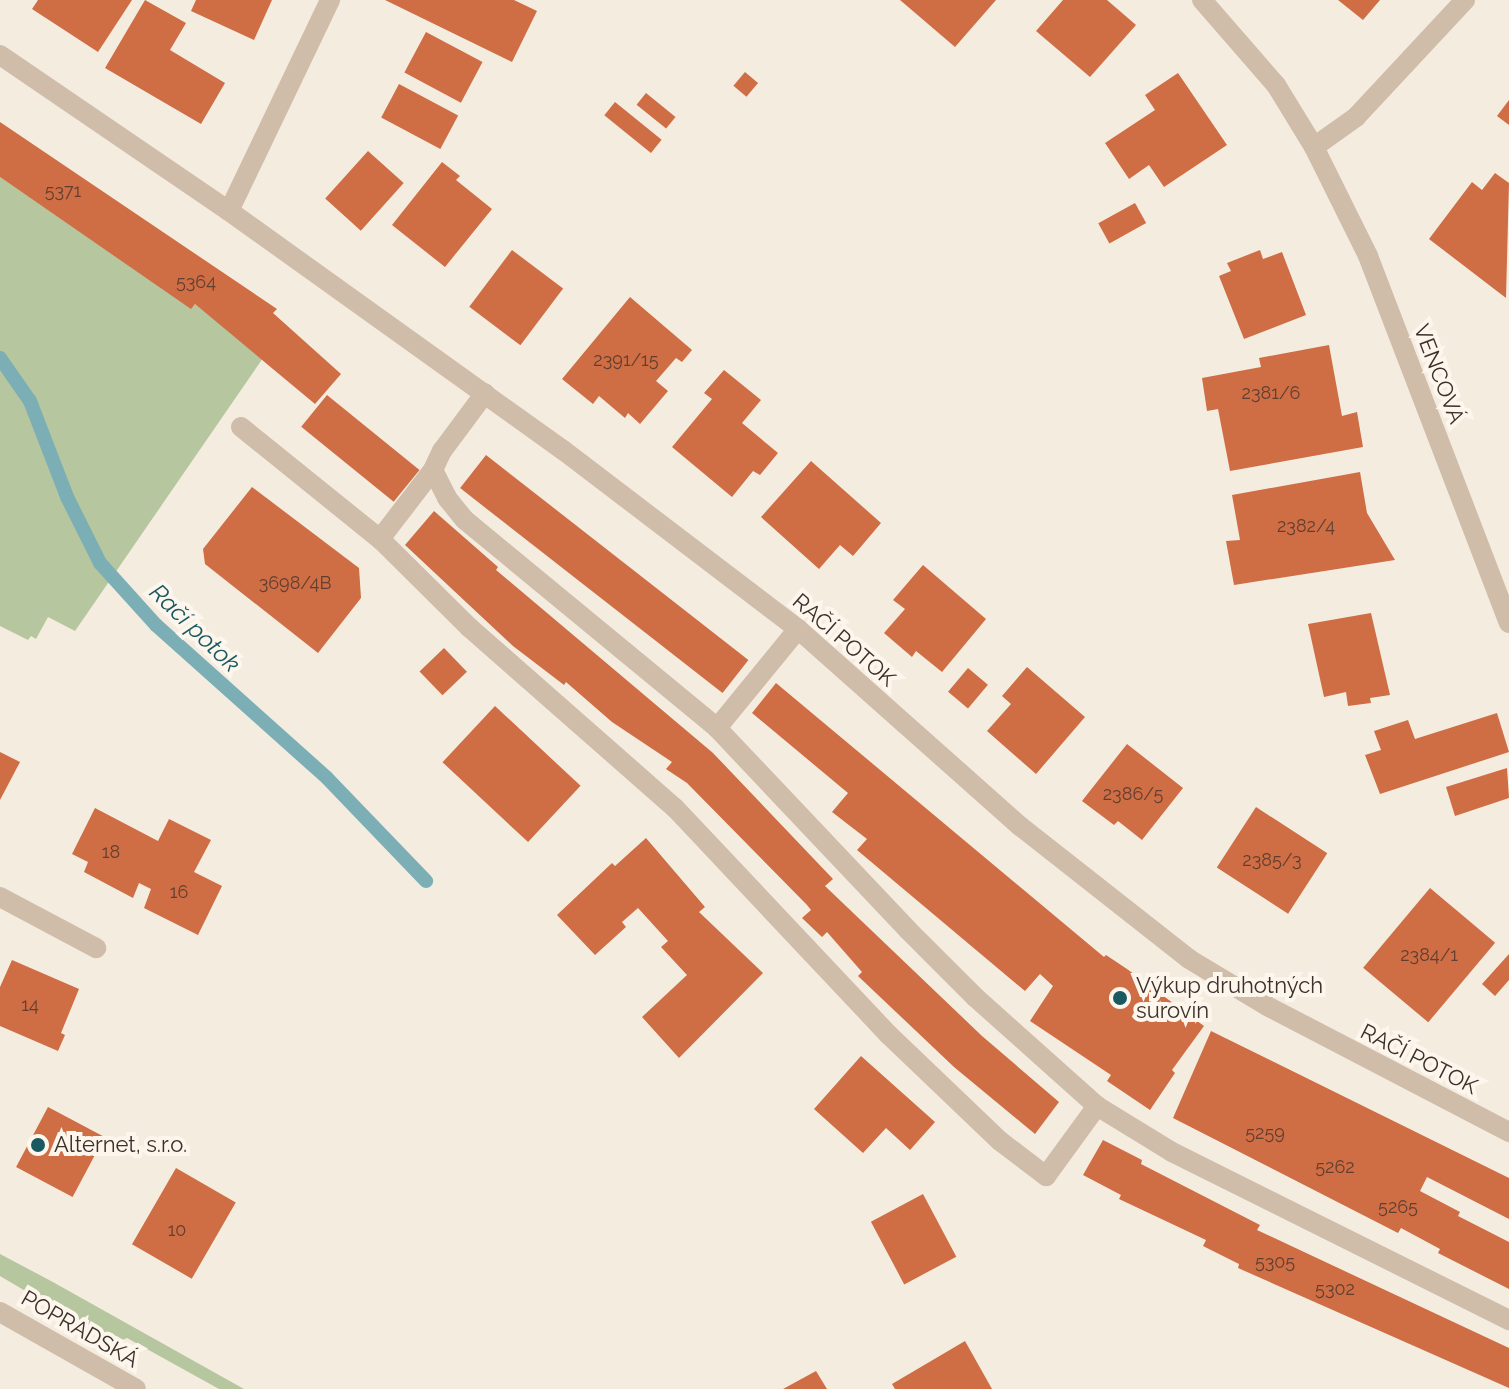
<!DOCTYPE html>
<html>
<head>
<meta charset="utf-8">
<style>
	body { margin:0 }
	#map { position:relative; width:1509px; height:1389px; overflow:hidden; background:#f5ece0; font-family:Raleway,sans-serif }
	div>[style] { position:absolute }
	[style*='--x'] { left:calc(var(--x)*1px); top:calc(var(--y)*1px); width:calc(var(--w)*1px); rotate:calc(var(--a)*1deg) }
	.green>* { inset:0; background:#b6c69e }
	.stream>* { height:14px; margin:-7px; padding:0 7px; transform-origin:7px; border-radius:7px; background:#7cafb5 }
	.building>* { inset:0; background:#cf6d44; transform-origin:0 0 }
	.service>* { height:20px; margin:-10px; padding:0 10px; transform-origin:10px; border-radius:10px; background:#cfbdaa }
	.minor>* { height:20px; margin:-10px; padding:0 10px; transform-origin:10px; border-radius:10px; background:#cfbdaa }
	.tertiary>* { height:20px; margin:-10px; padding:0 10px; transform-origin:10px; border-radius:10px; background:#cfbdaa }
	.dots>* { width:22px; height:22px; translate:-50% -50%; box-sizing:border-box; border:4px solid #fcf6ed; border-radius:50% }
	span { translate:-50% -50%; white-space:nowrap; text-align:center; line-height:1.15; -webkit-text-stroke:8px #fcf6ed; paint-order:stroke }
	.number-label { font-size:18px; color:#613f30 }
	.number-label span { -webkit-text-stroke-width:0 }
	.street-label { font-size:22px; color:#3c302a }
	.poi-label { font-size:22px; color:#3c302a }
	.left { translate:0 -50%; text-align:left }
	.water-label { font-size:24px; color:#1b5961; font-style:italic }
</style>
</head>
<body>
<div id="map">
	<div class="green">
		<div style="clip-path:polygon(0 177px,191px 308px,195px 304px,263px 358px,75px 631px,48px 617px,36px 639px,31px 636px,28px 640px,0 626px)"></div>
		<div style="clip-path:polygon(0 1254px,51px 1281px,244px 1389px,219px 1389px,127px 1338px,118px 1342px,61px 1312px,0 1276px)"></div>
	</div>
	<div class="stream">
		<div style="--x:0;--y:358;--w:52;--a:55.1"></div>
		<div style="--x:30;--y:401;--w:103;--a:68.9"></div>
		<div style="--x:67;--y:497;--w:74;--a:63.4"></div>
		<div style="--x:100;--y:563;--w:84;--a:47.9"></div>
		<div style="--x:156;--y:625;--w:229;--a:41.8"></div>
		<div style="--x:327;--y:778;--w:143;--a:46.1"></div>
	</div>
	<div class="building">
		<div style="clip-path:polygon(38px 0,132px 0,98px 52px,32px 9px)"></div>
		<div style="clip-path:polygon(145px 0,186px 23px,170px 50px,225px 83px,201px 124px,105px 68px)"></div>
		<div style="clip-path:polygon(196px 0,272px 0,254px 40px,191px 11px)"></div>
		<div style="clip-path:polygon(385px 0,514px 0,537px 11px,512px 62px)"></div>
		<div style="clip-path:polygon(900px 0,996px 0,955px 47px)"></div>
		<div style="clip-path:polygon(1063px 0,1107px 0,1136px 25px,1090px 77px,1036px 31px)"></div>
		<div style="clip-path:polygon(1338px 0,1380px 0,1363px 20px)"></div>
		<div style="left:426px;top:32px;width:64px;height:46px;rotate:28deg"></div>
		<div style="left:745px;top:72px;width:17px;height:18px;rotate:40deg"></div>
		<div style="clip-path:polygon(1178px 73px,1227px 145px,1164px 187px,1149px 165px,1129px 179px,1105px 143px,1155px 110px,1145px 95px)"></div>
		<div style="left:399px;top:84px;width:67px;height:38px;rotate:28deg"></div>
		<div style="left:646px;top:93px;width:38px;height:15px;rotate:39deg"></div>
		<div style="clip-path:polygon(1509px 100px,1509px 125px,1497px 116px)"></div>
		<div style="left:615px;top:102px;width:60px;height:17px;rotate:39deg"></div>
		<div style="clip-path:polygon(0 122px,277px 309px,273px 313px,341px 374px,315px 404px,195px 304px,191px 309px,0 177px)"></div>
		<div style="left:368px;top:151px;width:48px;height:64px;rotate:42deg"></div>
		<div style="clip-path:polygon(442px 162px,460px 176px,456px 180px,492px 209px,445px 267px,392px 225px)"></div>
		<div style="clip-path:polygon(1495px 173px,1509px 183px,1506px 298px,1429px 239px,1472px 182px,1482px 190px)"></div>
		<div style="left:1135px;top:203px;width:23px;height:42px;rotate:61deg"></div>
		<div style="left:512px;top:250px;width:64px;height:71px;rotate:37deg"></div>
		<div style="clip-path:polygon(1260px 250px,1263px 259px,1282px 252px,1306px 315px,1244px 339px,1219px 276px,1231px 271px,1227px 263px)"></div>
		<div style="clip-path:polygon(630px 297px,692px 350px,682px 362px,676px 358px,656px 381px,668px 391px,640px 424px,628px 413px,625px 418px,599px 396px,593px 404px,562px 379px)"></div>
		<div style="clip-path:polygon(1329px 345px,1342px 416px,1357px 412px,1363px 447px,1230px 471px,1218px 409px,1207px 411px,1202px 378px,1261px 367px,1259px 358px)"></div>
		<div style="clip-path:polygon(724px 370px,761px 400px,742px 423px,778px 453px,760px 475px,753px 471px,732px 497px,672px 447px,712px 399px,704px 393px)"></div>
		<div style="left:327px;top:395px;width:119px;height:41px;rotate:39deg"></div>
		<div style="left:486px;top:455px;width:333px;height:42px;rotate:38deg"></div>
		<div style="clip-path:polygon(811px 461px,881px 523px,853px 556px,840px 545px,819px 569px,761px 517px)"></div>
		<div style="clip-path:polygon(1360px 472px,1367px 513px,1395px 560px,1234px 585px,1226px 541px,1240px 540px,1232px 495px)"></div>
		<div style="clip-path:polygon(252px 487px,359px 568px,361px 598px,318px 653px,205px 564px,203px 549px)"></div>
		<div style="clip-path:polygon(434px 511px,498px 567px,496px 570px,713px 753px,833px 879px,825px 886px,982px 1036px,1059px 1102px,1035px 1134px,954px 1067px,858px 976px,862px 972px,827px 932px,822px 937px,802px 918px,811px 910px,807px 905px,687px 783px,666px 769px,672px 762px,612px 722px,566px 682px,564px 685px,513px 646px,405px 545px)"></div>
		<div style="clip-path:polygon(923px 565px,986px 619px,942px 672px,916px 651px,912px 657px,884px 633px,905px 609px,893px 600px)"></div>
		<div style="clip-path:polygon(1371px 613px,1390px 695px,1370px 698px,1371px 703px,1348px 706px,1346px 692px,1324px 697px,1308px 624px)"></div>
		<div style="left:444px;top:648px;width:33px;height:34px;rotate:46deg"></div>
		<div style="clip-path:polygon(1027px 667px,1085px 717px,1036px 774px,987px 731px,1011px 704px,1002px 696px)"></div>
		<div style="left:968px;top:668px;width:26px;height:31px;rotate:40deg"></div>
		<div style="clip-path:polygon(776px 683px,1104px 957px,1106px 955px,1127px 969px,1204px 1026px,1172px 1070px,1175px 1073px,1150px 1110px,1107px 1081px,1111px 1075px,1030px 1021px,1053px 986px,1040px 974px,1025px 991px,857px 850px,867px 839px,832px 812px,848px 793px,752px 713px)"></div>
		<div style="left:495px;top:706px;width:117px;height:77px;rotate:43deg"></div>
		<div style="clip-path:polygon(1497px 713px,1509px 752px,1380px 794px,1365px 755px,1381px 750px,1374px 731px,1408px 720px,1415px 739px)"></div>
		<div style="clip-path:polygon(1127px 744px,1183px 788px,1142px 840px,1118px 821px,1114px 825px,1082px 801px)"></div>
		<div style="clip-path:polygon(0 752px,20px 762px,0 800px)"></div>
		<div style="clip-path:polygon(1507px 768px,1509px 798px,1455px 816px,1446px 787px)"></div>
		<div style="left:1256px;top:807px;width:85px;height:72px;rotate:33deg"></div>
		<div style="clip-path:polygon(95px 808px,158px 841px,169px 819px,211px 840px,194px 872px,222px 886px,198px 935px,144px 908px,151px 889px,139px 883px,133px 898px,84px 872px,88px 862px,72px 854px)"></div>
		<div style="clip-path:polygon(646px 838px,705px 907px,699px 912px,763px 973px,679px 1058px,642px 1017px,687px 975px,661px 947px,668px 941px,638px 908px,622px 922px,626px 927px,595px 955px,557px 915px,612px 863px,615px 866px)"></div>
		<div style="left:1430px;top:888px;width:85px;height:104px;rotate:40deg"></div>
		<div style="clip-path:polygon(1509px 954px,1509px 980px,1495px 996px,1482px 984px)"></div>
		<div style="clip-path:polygon(12px 960px,79px 989px,61px 1033px,65px 1035px,58px 1051px,0 1026px,0 987px)"></div>
		<div style="clip-path:polygon(1211px 1031px,1509px 1178px,1509px 1219px,1427px 1177px,1420px 1191px,1460px 1212px,1458px 1216px,1509px 1242px,1509px 1289px,1438px 1253px,1440px 1249px,1401px 1228px,1398px 1233px,1173px 1118px)"></div>
		<div style="clip-path:polygon(861px 1056px,935px 1122px,910px 1150px,886px 1128px,863px 1153px,814px 1109px)"></div>
		<div style="left:48px;top:1107px;width:64px;height:68px;rotate:28deg"></div>
		<div style="clip-path:polygon(1103px 1140px,1142px 1160px,1141px 1164px,1260px 1225px,1257px 1230px,1509px 1348px,1509px 1388px,1238px 1268px,1239px 1264px,1203px 1246px,1206px 1240px,1119px 1199px,1121px 1195px,1083px 1175px)"></div>
		<div style="left:176px;top:1168px;width:69px;height:88px;rotate:30deg"></div>
		<div style="left:923px;top:1194px;width:71px;height:59px;rotate:62deg"></div>
		<div style="clip-path:polygon(965px 1341px,992px 1389px,895px 1389px,892px 1384px)"></div>
		<div style="clip-path:polygon(816px 1371px,827px 1389px,783px 1389px)"></div>
	</div>
	<div class="service">
		<div style="--x:241;--y:427;--w:179;--a:38.9"></div>
		<div style="--x:380;--y:539;--w:87;--a:-52.5"></div>
		<div style="--x:433;--y:470;--w:21;--a:-65"></div>
		<div style="--x:442;--y:451;--w:72;--a:-53.4"></div>
		<div style="--x:433;--y:470;--w:31;--a:63"></div>
		<div style="--x:447;--y:498;--w:28;--a:51"></div>
		<div style="--x:465;--y:520;--w:327;--a:39.5"></div>
		<div style="--x:717;--y:728;--w:278;--a:46.6"></div>
		<div style="--x:908;--y:930;--w:95;--a:45"></div>
		<div style="--x:975;--y:997;--w:164;--a:41.8"></div>
		<div style="--x:1097;--y:1106;--w:88;--a:31.5"></div>
		<div style="--x:1172;--y:1152;--w:377;--a:26.5"></div>
		<div style="--x:380;--y:539;--w:127;--a:44.7"></div>
		<div style="--x:470;--y:628;--w:273;--a:41.3"></div>
		<div style="--x:675;--y:808;--w:312;--a:46.7"></div>
		<div style="--x:889;--y:1035;--w:153;--a:43.7"></div>
		<div style="--x:1000;--y:1141;--w:58;--a:37.3"></div>
		<div style="--x:1046;--y:1176;--w:87;--a:-53.9"></div>
		<div style="--x:717;--y:728;--w:128;--a:-50.7"></div>
	</div>
	<div class="minor">
		<div style="--x:1202;--y:0;--w:113;--a:49"></div>
		<div style="--x:1276;--y:85;--w:73;--a:58.5"></div>
		<div style="--x:1314;--y:147;--w:122;--a:63.6"></div>
		<div style="--x:1368;--y:256;--w:393;--a:69"></div>
		<div style="--x:0;--y:55;--w:277;--a:34.3"></div>
		<div style="--x:229;--y:211;--w:411;--a:35.6"></div>
		<div style="--x:563;--y:450;--w:295;--a:37.3"></div>
		<div style="--x:798;--y:629;--w:297;--a:41.6"></div>
		<div style="--x:1020;--y:826;--w:215;--a:38.2"></div>
		<div style="--x:1189;--y:959;--w:93;--a:31"></div>
		<div style="--x:1269;--y:1007;--w:271;--a:27.5"></div>
		<div style="--x:1314;--y:147;--w:52;--a:-35.5"></div>
		<div style="--x:1356;--y:117;--w:160;--a:-47"></div>
		<div style="--x:229;--y:211;--w:234;--a:-64.4"></div>
		<div style="--x:0;--y:897;--w:109;--a:28"></div>
	</div>
	<div class="tertiary">
		<div style="--x:0;--y:1312;--w:156;--a:29.5"></div>
	</div>
	<div class="dots">
		<div style="left:1120px;top:998px;background:#1b5961"></div>
		<div style="left:38px;top:1145px;background:#1b5961"></div>
	</div>
	<div class="number-label">
		<span style="left:63px;top:191px">5371</span>
		<span style="left:196px;top:282px">5364</span>
		<span style="left:626px;top:360px">2391/15</span>
		<span style="left:1271px;top:393px">2381/6</span>
		<span style="left:1306px;top:526px">2382/4</span>
		<span style="left:295px;top:583px">3698/4B</span>
		<span style="left:1133px;top:794px">2386/5</span>
		<span style="left:111px;top:852px">18</span>
		<span style="left:1272px;top:860px">2385/3</span>
		<span style="left:179px;top:892px">16</span>
		<span style="left:1429px;top:955px">2384/1</span>
		<span style="left:30px;top:1005px">14</span>
		<span style="left:1265px;top:1133px">5259</span>
		<span style="left:1335px;top:1167px">5262</span>
		<span style="left:1398px;top:1207px">5265</span>
		<span style="left:177px;top:1230px">10</span>
		<span style="left:1275px;top:1262px">5305</span>
		<span style="left:1335px;top:1289px">5302</span>
	</div>
	<div class="street-label">
		<span style="left:1439px;top:374px;rotate:69deg">VENCOVÁ</span>
		<span style="left:844px;top:640px;rotate:41deg">RAČÍ POTOK</span>
		<span style="left:1419px;top:1059px;rotate:27deg">RAČÍ POTOK</span>
		<span style="left:80px;top:1329px;rotate:30deg">POPRADSKÁ</span>
	</div>
	<div class="poi-label">
		<span class="left" style="left:1136px;top:998px">Výkup druhotných<br>surovín</span>
		<span class="left" style="left:54px;top:1145px">Alternet, s.r.o.</span>
	</div>
	<div class="water-label">
		<span style="left:195px;top:628px;rotate:44deg">Račí potok</span>
	</div>
</div>
</body>
</html>
